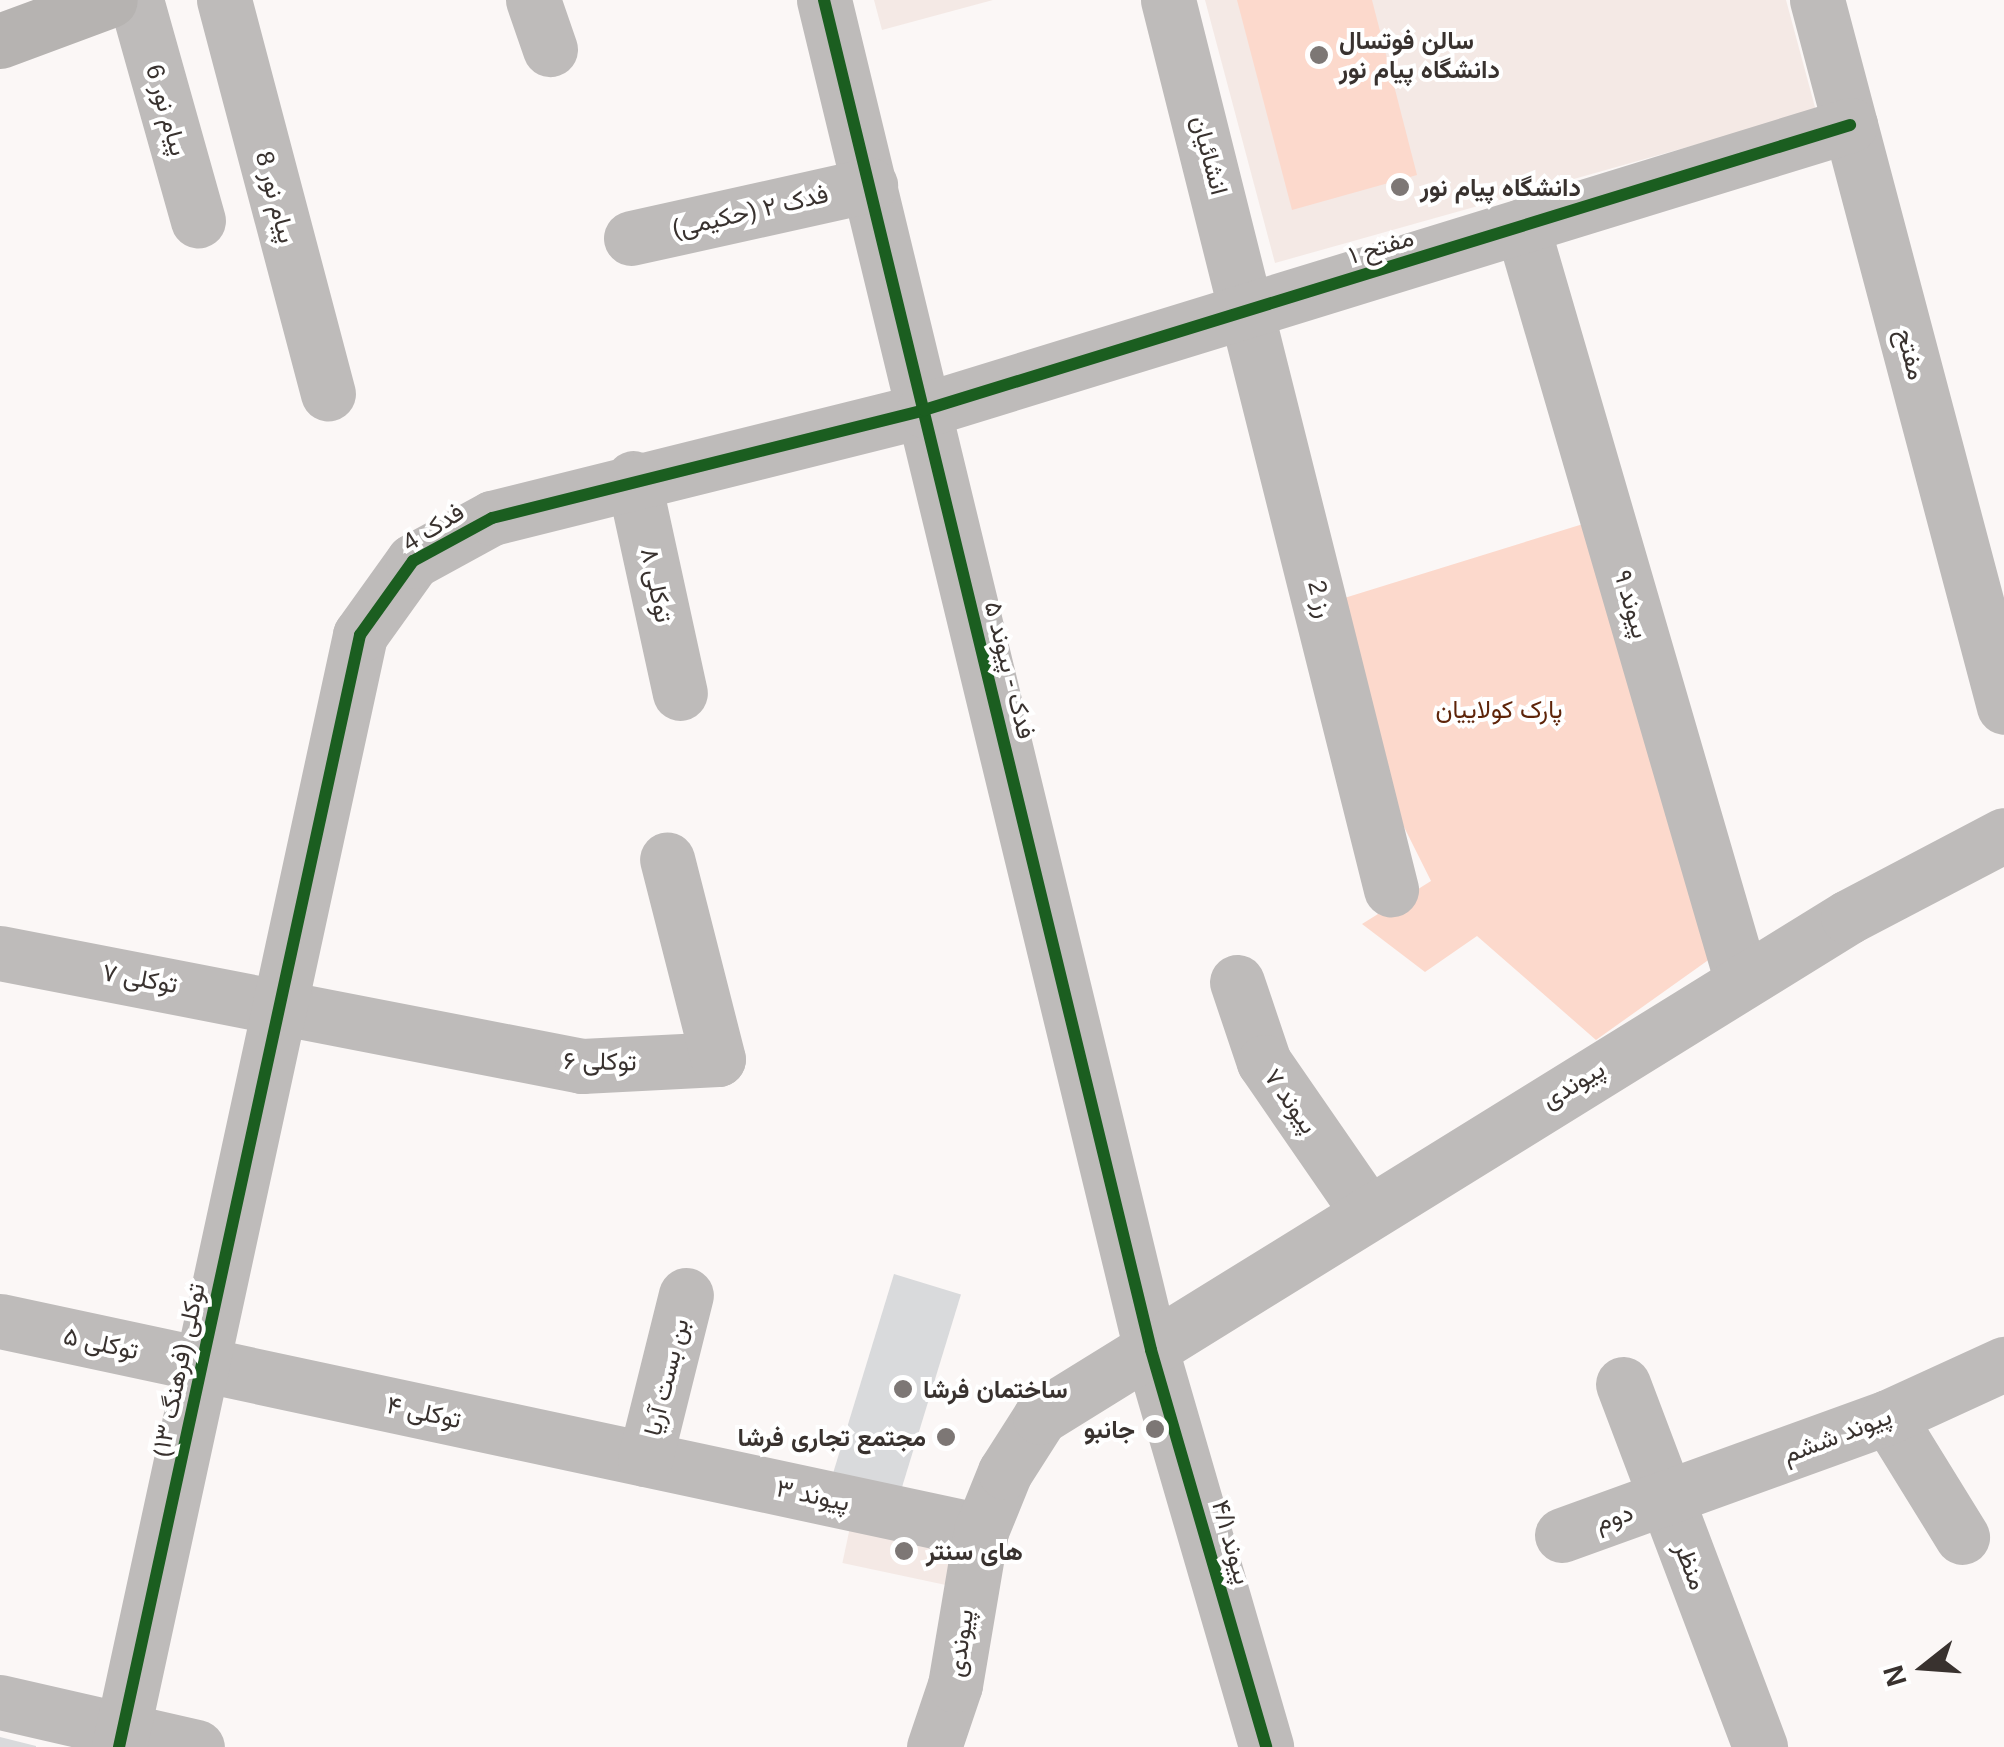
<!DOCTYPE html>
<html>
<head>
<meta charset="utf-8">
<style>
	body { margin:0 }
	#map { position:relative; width:2004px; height:1747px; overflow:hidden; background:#fbf7f6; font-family:Helvetica,Vazirmatn,sans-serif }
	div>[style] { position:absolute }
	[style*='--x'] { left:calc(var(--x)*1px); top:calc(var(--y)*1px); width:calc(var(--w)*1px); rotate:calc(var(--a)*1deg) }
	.built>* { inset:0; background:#f4e9e5; transform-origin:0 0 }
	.green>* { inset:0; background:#fcd9cc }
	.building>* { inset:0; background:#d9dadc; transform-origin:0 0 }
	.minor>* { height:55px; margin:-27.5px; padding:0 27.5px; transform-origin:27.5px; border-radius:27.5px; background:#bebbba }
	.major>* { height:55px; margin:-27.5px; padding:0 27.5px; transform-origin:27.5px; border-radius:27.5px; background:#b6b3b1 }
	.cycleway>* { height:12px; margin:-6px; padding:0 6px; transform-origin:6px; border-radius:6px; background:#1b5e20 }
	.dots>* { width:28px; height:28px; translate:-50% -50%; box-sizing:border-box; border:5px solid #fff; border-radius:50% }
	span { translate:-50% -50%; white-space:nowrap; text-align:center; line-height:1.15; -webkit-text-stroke:8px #fff; paint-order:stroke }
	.poi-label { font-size:25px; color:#39322f; font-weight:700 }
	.left { translate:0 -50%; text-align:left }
	.right { translate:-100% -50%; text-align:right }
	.street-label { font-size:25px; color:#39322f }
	.park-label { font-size:25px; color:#5e2409 }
	.north { position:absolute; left:1874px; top:1617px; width:100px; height:100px; -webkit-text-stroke:8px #fff; paint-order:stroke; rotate:253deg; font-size:28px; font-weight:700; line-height:40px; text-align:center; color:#39322f }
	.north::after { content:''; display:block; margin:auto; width:35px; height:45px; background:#39322f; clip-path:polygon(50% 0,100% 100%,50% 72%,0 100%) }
</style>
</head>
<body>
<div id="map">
	<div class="built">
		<div style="clip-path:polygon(874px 0,993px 0,882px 30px)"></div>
		<div style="clip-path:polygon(1205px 0,1786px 0,1816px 111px,1275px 263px)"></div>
		<div style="left:853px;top:1513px;width:113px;height:51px;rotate:12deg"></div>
	</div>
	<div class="green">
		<div style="clip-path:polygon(1237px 0,1372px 0,1417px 175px,1292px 210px)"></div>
		<div style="clip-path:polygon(1583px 524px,1714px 956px,1596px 1040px,1477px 936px,1425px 972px,1362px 924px,1431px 881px,1375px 769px,1325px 604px)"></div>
	</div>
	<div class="building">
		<div style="left:894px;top:1274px;width:70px;height:215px;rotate:17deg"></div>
		<div style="clip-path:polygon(0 1737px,36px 1746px,36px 1747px,0 1747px)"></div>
	</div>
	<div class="minor">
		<div style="--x:136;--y:0;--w:229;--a:74.3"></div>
		<div style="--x:224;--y:0;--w:407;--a:75.2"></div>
		<div style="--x:533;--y:0;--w:52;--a:70.9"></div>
		<div style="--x:824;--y:0;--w:1389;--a:76.38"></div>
		<div style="--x:1151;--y:1350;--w:413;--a:73.8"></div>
		<div style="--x:1168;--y:0;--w:917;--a:75.92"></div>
		<div style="--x:1817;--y:0;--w:731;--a:75.18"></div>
		<div style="--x:1522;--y:226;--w:787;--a:73.77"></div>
		<div style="--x:631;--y:238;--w:245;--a:-12.5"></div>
		<div style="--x:633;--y:478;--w:220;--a:77.7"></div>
		<div style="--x:0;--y:953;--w:593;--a:10.99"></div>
		<div style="--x:582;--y:1066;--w:136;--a:-2.9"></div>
		<div style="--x:718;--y:1059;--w:206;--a:-104.3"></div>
		<div style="--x:1237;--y:982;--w:84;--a:71.4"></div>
		<div style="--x:1264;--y:1062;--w:180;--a:55.4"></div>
		<div style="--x:0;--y:1321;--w:1003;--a:12.08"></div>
		<div style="--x:1623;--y:1384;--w:388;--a:69.3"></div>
		<div style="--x:1888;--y:1417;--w:141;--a:58.3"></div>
		<div style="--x:645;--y:1459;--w:169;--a:-76"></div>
		<div style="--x:1562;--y:1535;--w:347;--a:-19.9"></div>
		<div style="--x:1888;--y:1417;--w:128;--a:-24.6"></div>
		<div style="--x:0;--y:1702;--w:202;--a:12.9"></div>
		<div style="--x:119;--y:1747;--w:1138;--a:-77.77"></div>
		<div style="--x:360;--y:635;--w:91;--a:-54.4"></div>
		<div style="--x:413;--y:561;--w:90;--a:-28.6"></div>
		<div style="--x:492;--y:518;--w:445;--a:-14"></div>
		<div style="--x:924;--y:410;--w:969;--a:-17.11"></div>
		<div style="--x:934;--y:1747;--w:65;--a:-71.3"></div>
		<div style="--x:955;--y:1685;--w:156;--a:-80.4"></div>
		<div style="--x:981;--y:1531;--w:64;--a:-67.9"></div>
		<div style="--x:1005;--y:1472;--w:65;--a:-57.5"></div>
		<div style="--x:1040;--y:1417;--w:950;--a:-31.75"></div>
		<div style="--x:1848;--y:917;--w:176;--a:-27.7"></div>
	</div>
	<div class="major">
		<div style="--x:0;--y:41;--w:117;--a:-20.4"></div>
	</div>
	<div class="cycleway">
		<div style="--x:824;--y:0;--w:1389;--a:76.38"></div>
		<div style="--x:1151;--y:1350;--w:413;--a:73.8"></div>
		<div style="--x:119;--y:1747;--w:1138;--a:-77.77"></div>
		<div style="--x:360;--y:635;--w:91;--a:-54.4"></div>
		<div style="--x:413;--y:561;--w:90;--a:-28.6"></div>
		<div style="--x:492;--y:518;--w:445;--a:-14"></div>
		<div style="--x:924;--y:410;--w:969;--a:-17.11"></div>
	</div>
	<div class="dots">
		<div style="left:1319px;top:55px;background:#7d7775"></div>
		<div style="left:1400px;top:187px;background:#7d7775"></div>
		<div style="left:903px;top:1389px;background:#7d7775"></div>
		<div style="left:1155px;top:1429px;background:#7d7775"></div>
		<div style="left:946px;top:1437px;background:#7d7775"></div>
		<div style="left:904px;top:1551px;background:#7d7775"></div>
	</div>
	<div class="poi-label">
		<span class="left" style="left:1339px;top:55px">سالن فوتسال<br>دانشگاه پیام نور</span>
		<span class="left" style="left:1420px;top:187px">دانشگاه پیام نور</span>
		<span class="left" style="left:923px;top:1389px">ساختمان فرشا</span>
		<span class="right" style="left:1135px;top:1429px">جانبو</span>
		<span class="right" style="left:926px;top:1437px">مجتمع تجاری فرشا</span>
		<span class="left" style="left:926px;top:1551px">های سنتر</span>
	</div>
	<div class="street-label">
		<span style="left:167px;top:110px;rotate:74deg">پیام نور 6</span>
		<span style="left:1210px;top:155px;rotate:75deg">انشائیان</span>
		<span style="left:276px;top:197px;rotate:75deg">پیام نور 8</span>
		<span style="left:750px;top:211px;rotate:-13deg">فدک ۲ (حکیمی)</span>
		<span style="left:1381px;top:246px;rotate:-17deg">مفتح ۱</span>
		<span style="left:1911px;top:354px;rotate:75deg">مفتح</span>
		<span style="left:433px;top:527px;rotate:-32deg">فدک 4</span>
		<span style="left:657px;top:585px;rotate:78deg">توکلی ۸</span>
		<span style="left:1321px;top:599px;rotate:76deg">رز 2</span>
		<span style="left:1632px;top:604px;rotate:74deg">پیوند ۹</span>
		<span style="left:1010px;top:670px;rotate:76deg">فدک - پیوند ۵</span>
		<span style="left:140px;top:978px;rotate:10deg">توکلی ۷</span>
		<span style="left:600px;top:1061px;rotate:1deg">توکلی ۶</span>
		<span style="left:1573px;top:1084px;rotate:-31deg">پیوندی</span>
		<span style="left:1291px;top:1101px;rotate:55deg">پیوند ۷</span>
		<span style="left:101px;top:1343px;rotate:12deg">توکلی ۵</span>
		<span style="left:178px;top:1370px;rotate:-78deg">توکلی (فرهنگ ۱۳)</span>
		<span style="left:666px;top:1377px;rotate:-76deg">بن بست آریا</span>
		<span style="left:424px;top:1412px;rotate:12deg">توکلی ۴</span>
		<span style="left:1837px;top:1435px;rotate:-21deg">پیوند ششم</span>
		<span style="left:813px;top:1495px;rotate:12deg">پیوند ۳</span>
		<span style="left:1614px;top:1517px;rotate:-19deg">دوم</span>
		<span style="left:1232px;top:1542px;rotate:74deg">پیوند ۴/۱</span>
		<span style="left:1691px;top:1566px;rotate:69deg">منظر</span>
		<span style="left:960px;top:1643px;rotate:-82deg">پیوندی</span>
	</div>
	<div class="park-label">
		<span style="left:1499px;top:709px">پارک کولاییان</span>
	</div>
	<div class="north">N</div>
</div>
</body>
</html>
